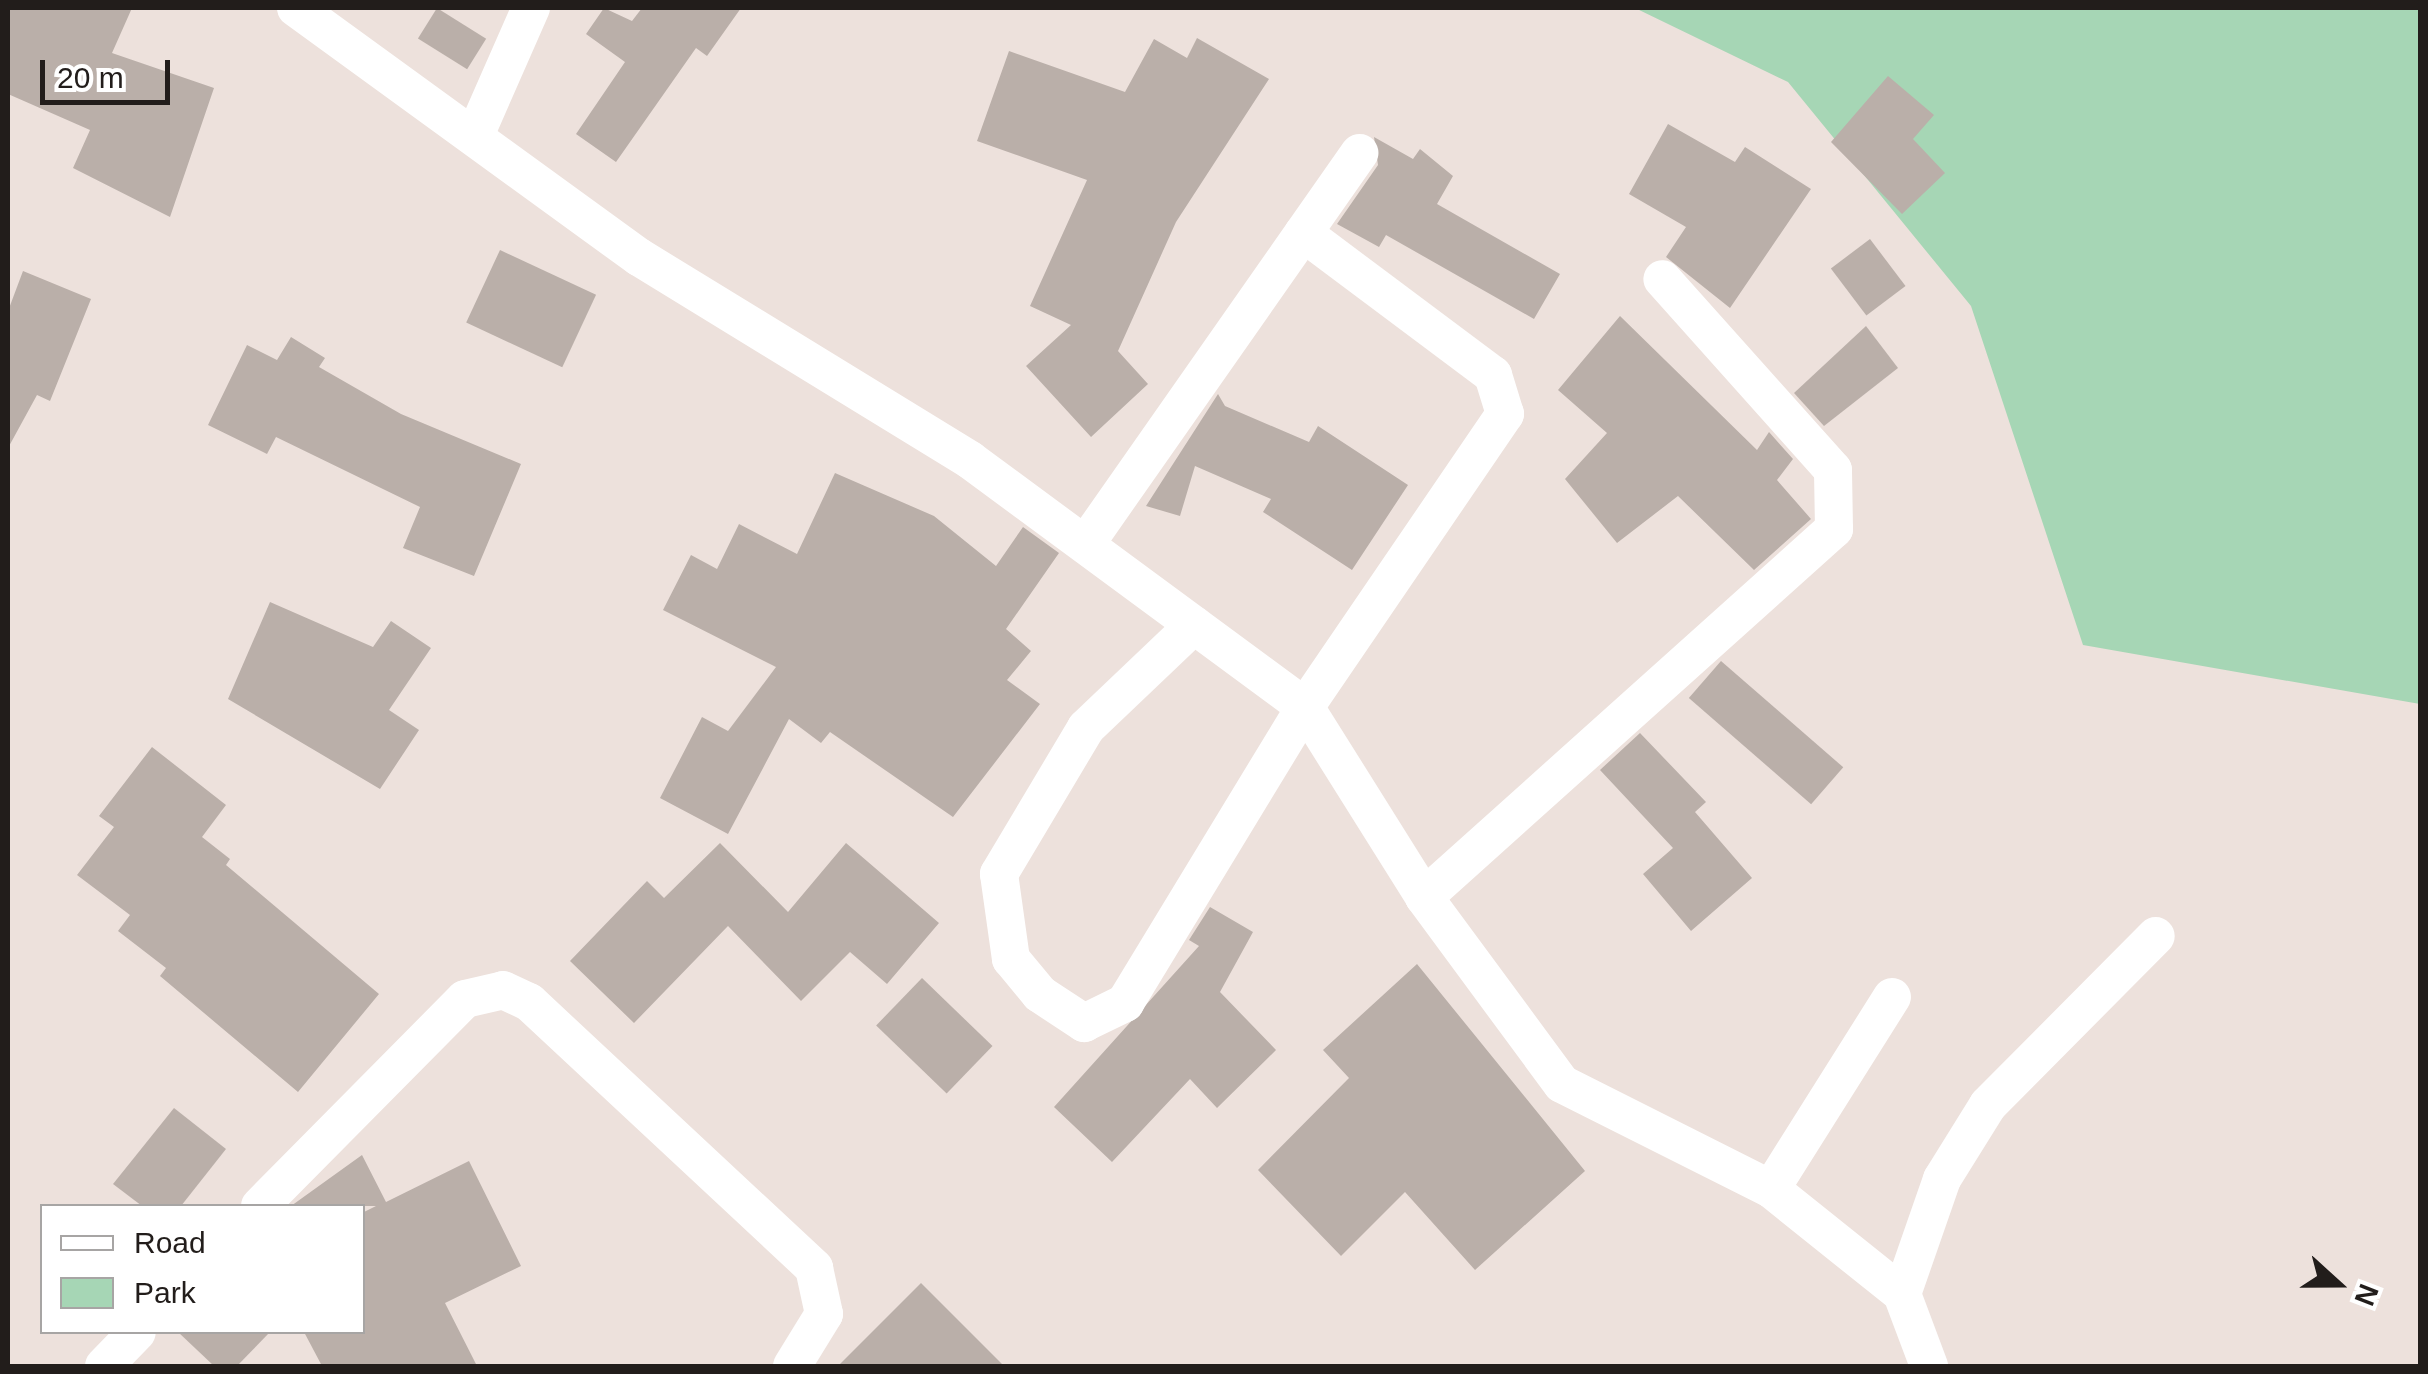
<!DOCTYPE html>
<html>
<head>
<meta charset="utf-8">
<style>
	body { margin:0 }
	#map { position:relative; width:2428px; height:1374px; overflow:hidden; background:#ede1dc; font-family:Helvetica,sans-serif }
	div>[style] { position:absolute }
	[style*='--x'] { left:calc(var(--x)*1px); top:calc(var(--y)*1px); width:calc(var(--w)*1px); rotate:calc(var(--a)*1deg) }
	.green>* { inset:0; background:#a6d6b5 }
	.building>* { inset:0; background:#baafa9; transform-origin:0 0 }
	.street>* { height:38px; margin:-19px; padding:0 19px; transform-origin:19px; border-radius:19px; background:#fff }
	span { translate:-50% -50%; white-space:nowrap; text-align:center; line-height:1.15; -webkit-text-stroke:9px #fff; paint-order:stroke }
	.frame { position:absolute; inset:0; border:10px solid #221d1b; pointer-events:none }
	.legend { position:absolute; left:40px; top:1204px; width:325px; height:130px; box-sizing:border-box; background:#fff; border:2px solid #a7a5a4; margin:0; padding:12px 18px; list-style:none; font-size:30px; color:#221d1b }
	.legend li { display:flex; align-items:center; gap:20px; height:50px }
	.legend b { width:50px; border:2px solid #a7a5a4 }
	.north { position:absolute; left:2288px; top:1234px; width:100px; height:100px; -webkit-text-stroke:8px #fff; paint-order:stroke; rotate:111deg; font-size:28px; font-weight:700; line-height:40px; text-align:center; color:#221d1b }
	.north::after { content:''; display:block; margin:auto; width:35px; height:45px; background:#221d1b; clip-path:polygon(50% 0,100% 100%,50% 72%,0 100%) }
	.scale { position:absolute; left:40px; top:60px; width:130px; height:45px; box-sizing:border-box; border:5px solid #221d1b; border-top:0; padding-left:12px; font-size:30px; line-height:35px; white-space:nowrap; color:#221d1b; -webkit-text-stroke:8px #fff; paint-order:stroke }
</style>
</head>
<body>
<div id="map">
	<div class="green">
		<div style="clip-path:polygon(1635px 8px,2420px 8px,2420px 704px,2083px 645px,1971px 306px,1788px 82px)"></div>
	</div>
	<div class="building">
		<div style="clip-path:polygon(8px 8px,132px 8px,112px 53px,214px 88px,170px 217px,73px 168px,90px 130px,8px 94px)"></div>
		<div style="left:437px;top:8px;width:58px;height:36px;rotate:32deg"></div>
		<div style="clip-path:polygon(604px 8px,632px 21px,642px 8px,741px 8px,707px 56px,696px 48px,616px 162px,576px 134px,625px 62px,586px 34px)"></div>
		<div style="clip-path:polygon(1197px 38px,1269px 79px,1176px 222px,1118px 351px,1148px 384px,1091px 437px,1026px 366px,1071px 325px,1030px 306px,1087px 180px,977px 141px,1009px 51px,1125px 92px,1154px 39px,1187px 58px)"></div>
		<div style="clip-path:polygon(1888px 76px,1934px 115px,1913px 139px,1945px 173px,1902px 214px,1831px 142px)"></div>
		<div style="clip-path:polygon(1668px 124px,1735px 162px,1745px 147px,1811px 189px,1730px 308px,1666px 257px,1686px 227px,1629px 194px)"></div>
		<div style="clip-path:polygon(1374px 137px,1413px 159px,1420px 149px,1453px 176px,1437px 204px,1560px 274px,1534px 319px,1386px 235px,1379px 247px,1337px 224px,1378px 165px)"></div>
		<div style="left:1870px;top:239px;width:59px;height:49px;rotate:53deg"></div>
		<div style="left:500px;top:250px;width:106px;height:80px;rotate:25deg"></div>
		<div style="clip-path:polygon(23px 271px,91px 299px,50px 401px,37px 395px,8px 448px,8px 311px)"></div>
		<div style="clip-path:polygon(1620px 316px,1757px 450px,1769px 432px,1793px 459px,1777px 480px,1811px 519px,1754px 570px,1678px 496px,1617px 543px,1565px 479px,1607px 433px,1558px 390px)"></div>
		<div style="clip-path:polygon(1866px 326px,1898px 368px,1824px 426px,1794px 393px)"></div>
		<div style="clip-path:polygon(291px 337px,325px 358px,319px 367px,401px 414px,521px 464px,474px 576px,403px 548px,420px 507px,276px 437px,267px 454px,208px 425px,247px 345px,277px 360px)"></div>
		<div style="clip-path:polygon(1218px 394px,1225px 406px,1309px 442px,1318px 426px,1408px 485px,1352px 570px,1263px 512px,1271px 499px,1195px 466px,1180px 516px,1146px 506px)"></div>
		<div style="clip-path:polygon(835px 473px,934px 516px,996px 566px,1023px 527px,1059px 553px,1006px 629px,1031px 651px,1007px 680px,1040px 704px,953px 817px,830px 732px,821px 743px,789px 719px,728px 834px,660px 798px,702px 717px,728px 731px,776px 667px,663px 610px,691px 555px,717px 569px,739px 524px,797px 554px)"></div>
		<div style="clip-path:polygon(270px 602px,373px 647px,391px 621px,431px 648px,389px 710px,419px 730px,380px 789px,228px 699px)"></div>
		<div style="left:1721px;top:661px;width:162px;height:49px;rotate:41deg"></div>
		<div style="clip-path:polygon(1640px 733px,1706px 802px,1695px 812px,1752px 878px,1691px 931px,1643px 874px,1673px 848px,1600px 770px)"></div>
		<div style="clip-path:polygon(152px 747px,226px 805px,202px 837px,230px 859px,226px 865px,379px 994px,298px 1092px,160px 976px,166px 968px,118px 931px,130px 915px,77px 875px,114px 827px,99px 816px)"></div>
		<div style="clip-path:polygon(720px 843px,788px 912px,846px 843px,939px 923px,887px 984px,850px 952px,801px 1001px,728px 926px,634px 1023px,570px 961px,647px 881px,664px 898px)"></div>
		<div style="clip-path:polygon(1210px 907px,1253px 932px,1220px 992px,1276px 1050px,1217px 1108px,1190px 1079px,1112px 1162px,1054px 1107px,1199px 946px,1189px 940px)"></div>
		<div style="clip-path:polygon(1417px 964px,1585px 1171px,1475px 1270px,1405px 1192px,1341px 1256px,1258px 1170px,1349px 1078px,1323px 1050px)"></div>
		<div style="left:922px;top:978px;width:98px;height:66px;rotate:44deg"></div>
		<div style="clip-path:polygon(174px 1108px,226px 1149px,181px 1206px,142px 1206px,113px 1184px)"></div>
		<div style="clip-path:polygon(362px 1155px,386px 1202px,469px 1161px,521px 1266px,445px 1303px,477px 1366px,322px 1366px,304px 1332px,362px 1332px,362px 1213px,376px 1206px,291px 1206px)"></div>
		<div style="clip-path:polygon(921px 1283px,1004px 1366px,838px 1366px)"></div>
		<div style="clip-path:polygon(178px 1332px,270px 1332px,237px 1366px,214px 1366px)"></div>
	</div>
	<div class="street">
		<div style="--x:296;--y:8;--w:424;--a:36"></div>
		<div style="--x:639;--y:257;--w:388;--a:31.5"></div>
		<div style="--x:970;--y:460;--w:416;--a:36.4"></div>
		<div style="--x:1305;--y:707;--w:224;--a:57.9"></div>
		<div style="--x:1424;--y:897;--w:232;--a:53.6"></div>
		<div style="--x:1562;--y:1084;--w:234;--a:26.7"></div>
		<div style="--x:1771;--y:1189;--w:168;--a:38.7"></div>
		<div style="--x:1902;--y:1294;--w:77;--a:69.4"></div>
		<div style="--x:476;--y:133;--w:137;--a:-66.3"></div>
		<div style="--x:1087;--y:542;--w:475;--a:-55"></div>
		<div style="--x:1194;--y:625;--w:149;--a:136.4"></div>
		<div style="--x:1086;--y:728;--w:170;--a:120.8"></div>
		<div style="--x:999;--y:874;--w:86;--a:82"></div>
		<div style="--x:1011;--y:959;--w:45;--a:50.4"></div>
		<div style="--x:1040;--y:994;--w:53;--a:33.4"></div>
		<div style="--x:1084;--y:1023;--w:46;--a:-26"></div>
		<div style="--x:1125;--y:1003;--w:346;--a:-58.7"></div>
		<div style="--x:1305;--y:707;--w:355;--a:-55.7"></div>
		<div style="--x:1505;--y:414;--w:41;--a:-107.1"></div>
		<div style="--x:1493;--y:375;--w:237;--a:-143.2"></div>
		<div style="--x:1424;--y:897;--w:551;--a:-41.91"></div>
		<div style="--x:1834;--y:529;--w:59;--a:-91"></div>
		<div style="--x:1833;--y:470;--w:256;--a:-131.8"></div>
		<div style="--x:1771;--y:1189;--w:227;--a:-57.8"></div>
		<div style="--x:260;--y:1206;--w:291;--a:-45.3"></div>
		<div style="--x:465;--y:999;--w:39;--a:-13"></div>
		<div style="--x:503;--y:990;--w:29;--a:25"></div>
		<div style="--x:529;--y:1002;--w:390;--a:43"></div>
		<div style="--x:814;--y:1268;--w:47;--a:77.7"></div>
		<div style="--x:824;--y:1314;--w:61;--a:121.6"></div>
		<div style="--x:1902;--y:1294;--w:122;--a:-70.8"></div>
		<div style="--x:1942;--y:1179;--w:87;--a:-58.1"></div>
		<div style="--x:1988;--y:1105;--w:238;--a:-45.2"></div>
		<div style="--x:104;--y:1366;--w:47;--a:-45.9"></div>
	</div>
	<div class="frame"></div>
	<ul class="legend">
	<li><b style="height:12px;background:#fff"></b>Road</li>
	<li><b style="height:28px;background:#a6d6b5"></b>Park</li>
	</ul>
	<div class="north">N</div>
	<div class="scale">20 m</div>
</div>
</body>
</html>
